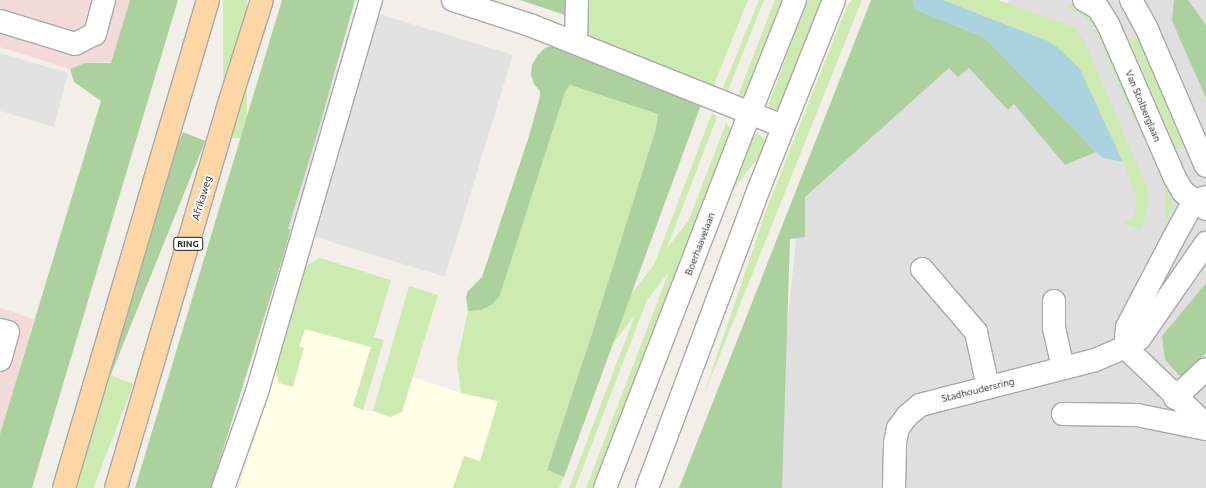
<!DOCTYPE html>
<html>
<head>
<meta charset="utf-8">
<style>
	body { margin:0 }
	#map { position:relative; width:1206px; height:488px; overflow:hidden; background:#f2efe9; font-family:Ubuntu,sans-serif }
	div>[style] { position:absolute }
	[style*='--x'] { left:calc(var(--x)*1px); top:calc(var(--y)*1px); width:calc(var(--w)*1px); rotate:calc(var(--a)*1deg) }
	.residential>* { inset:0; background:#e0dfdf }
	.commercial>* { inset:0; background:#f2dad9 }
	.education>* { inset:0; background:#ffffe5 }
	.grass>* { inset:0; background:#cdebb0; transform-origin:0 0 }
	.forest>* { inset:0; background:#add19e; transform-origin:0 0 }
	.parking>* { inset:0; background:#e2e2e2; transform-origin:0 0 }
	.water>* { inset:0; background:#aad3df }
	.roads { filter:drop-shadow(1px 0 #a9a9a9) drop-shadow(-1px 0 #a9a9a9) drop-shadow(0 1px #a9a9a9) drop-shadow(0 -1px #a9a9a9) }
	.minor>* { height:22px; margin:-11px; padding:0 11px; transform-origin:11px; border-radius:11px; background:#fff }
	.major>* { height:22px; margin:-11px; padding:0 11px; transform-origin:11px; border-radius:11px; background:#fcd6a4 }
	span { translate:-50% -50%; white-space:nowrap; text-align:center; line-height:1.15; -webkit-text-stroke:3.5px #fff; paint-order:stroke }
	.shield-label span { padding:1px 3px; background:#fff; border:1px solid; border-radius:3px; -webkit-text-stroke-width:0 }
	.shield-label { font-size:9px; color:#222; font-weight:700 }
	.street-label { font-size:10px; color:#222 }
</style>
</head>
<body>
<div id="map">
	<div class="residential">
		<div style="clip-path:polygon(1009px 0,1206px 0,1206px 488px,771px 488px,801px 189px,1005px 9px)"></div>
	</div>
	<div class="commercial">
		<div style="clip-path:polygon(0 0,130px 0,112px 62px,87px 63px,70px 69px,0 47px)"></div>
		<div style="clip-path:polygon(0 308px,34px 319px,0 435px)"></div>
	</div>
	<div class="education">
		<div style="clip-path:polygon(305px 329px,371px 347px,353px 405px,363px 410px,373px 411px,390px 417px,401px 412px,412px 377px,461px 393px,498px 401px,480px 462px,464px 456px,453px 488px,239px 488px,266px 403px,274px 367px,303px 348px,299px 346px)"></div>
	</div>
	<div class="grass">
		<div style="left:223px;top:0;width:24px;height:138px"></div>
		<div style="clip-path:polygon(587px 0,748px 0,713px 87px,592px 38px,586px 32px)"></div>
		<div style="clip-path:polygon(759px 0,764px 0,727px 93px,722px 90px)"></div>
		<div style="clip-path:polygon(775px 0,787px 0,745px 99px,737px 98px)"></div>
		<div style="clip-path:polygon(807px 0,824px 0,783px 108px,776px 112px,771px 110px,769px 103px)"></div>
		<div style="clip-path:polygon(852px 0,862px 0,703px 397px,765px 213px,847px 6px)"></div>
		<div style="clip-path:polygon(943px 0,998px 0,1074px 27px,1084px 41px,1147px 188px,1149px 202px,1141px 230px,1122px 222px,1135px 216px,1136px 197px,1123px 162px,1080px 69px,1048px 41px)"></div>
		<div style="clip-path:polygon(1070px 4px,1085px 11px,1097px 23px,1105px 39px,1100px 40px,1092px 25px,1081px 14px,1067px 7px)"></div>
		<div style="clip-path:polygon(1139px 36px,1187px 143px,1176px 148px,1129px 39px)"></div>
		<div style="clip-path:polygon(1109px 49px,1139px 115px,1133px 118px,1105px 52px)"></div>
		<div style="clip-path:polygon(570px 85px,659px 114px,656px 128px,589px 343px,547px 470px,564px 477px,559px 488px,453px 488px,464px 456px,480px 461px,498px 401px,461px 393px,457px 362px,468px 311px,481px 310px,493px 304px,500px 295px,565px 92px)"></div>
		<div style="clip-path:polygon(712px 113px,717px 117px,585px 462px,575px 488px,569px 488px)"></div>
		<div style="clip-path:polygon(726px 123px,732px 130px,593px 488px,586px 488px)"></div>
		<div style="left:757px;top:133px;width:16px;height:381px;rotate:38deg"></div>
		<div style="clip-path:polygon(1160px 175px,1170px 187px,1172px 208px,1165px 225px,1165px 185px)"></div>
		<div style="clip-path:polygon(320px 258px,391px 280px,374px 337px,384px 340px,363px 410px,353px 406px,371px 347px,305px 329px,299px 346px,304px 348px,293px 387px,279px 383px,274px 367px,306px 266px)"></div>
		<div style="clip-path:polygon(409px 286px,438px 295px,402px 412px,390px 417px,373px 411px)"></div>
		<div style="left:110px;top:375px;width:25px;height:118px;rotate:21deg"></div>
	</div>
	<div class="forest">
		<div style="clip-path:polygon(130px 0,178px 0,32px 488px,0 488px,0 434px,101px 101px,74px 82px,70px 69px,85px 63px,111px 63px)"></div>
		<div style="clip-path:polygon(282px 0,355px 0,283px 257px,211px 488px,135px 488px)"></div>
		<div style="clip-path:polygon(520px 0,566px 0,565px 15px)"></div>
		<div style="clip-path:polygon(871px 0,913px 0,915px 9px,981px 36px,990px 43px,1096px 152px,1065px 165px,1014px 104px,1008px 110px,969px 68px,958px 77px,949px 68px,805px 197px,805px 237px,790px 239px,782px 488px,679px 488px)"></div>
		<div style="clip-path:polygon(1174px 0,1188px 0,1206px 25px,1206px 98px,1172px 21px)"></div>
		<div style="clip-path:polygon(552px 46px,702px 102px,564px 477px,547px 470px,589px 343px,656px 128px,658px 114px,570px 85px,565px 92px,500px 295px,493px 304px,481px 310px,468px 311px,466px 297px,468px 291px,482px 277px,529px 136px,540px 96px,540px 91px,534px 84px,531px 74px,532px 65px,537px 56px,545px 48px)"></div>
		<div style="left:183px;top:132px;width:24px;height:254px;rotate:22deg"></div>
		<div style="clip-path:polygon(1206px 283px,1206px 353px,1181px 377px,1165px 360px,1162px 336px)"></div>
	</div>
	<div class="parking">
		<div style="left:356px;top:7px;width:164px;height:232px;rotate:17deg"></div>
		<div style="clip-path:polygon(0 53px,68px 73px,54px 127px,1px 111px,0 112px)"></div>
	</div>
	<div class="water">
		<div style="clip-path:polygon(913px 0,943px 0,1048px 41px,1057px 47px,1080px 69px,1123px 162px,1103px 158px,1096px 152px,990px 43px,981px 36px,914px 9px)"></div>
	</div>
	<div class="roads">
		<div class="minor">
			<div style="--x:453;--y:0;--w:81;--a:18"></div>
			<div style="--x:530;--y:25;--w:272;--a:21.8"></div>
			<div style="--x:1084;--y:0;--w:16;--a:30"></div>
			<div style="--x:1098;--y:8;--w:19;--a:58"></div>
			<div style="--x:1108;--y:24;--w:168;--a:66.5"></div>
			<div style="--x:1175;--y:178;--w:16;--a:60"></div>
			<div style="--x:1183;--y:192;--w:29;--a:36"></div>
			<div style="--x:1131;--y:0;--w:31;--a:61"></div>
			<div style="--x:1146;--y:27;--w:151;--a:66.7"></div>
			<div style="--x:0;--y:21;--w:78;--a:17"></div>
			<div style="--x:75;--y:44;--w:22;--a:-27"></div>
			<div style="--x:95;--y:34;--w:35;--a:-75"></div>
			<div style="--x:576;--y:43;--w:43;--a:-88.7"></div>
			<div style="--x:922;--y:269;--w:83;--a:49.4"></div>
			<div style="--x:976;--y:332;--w:56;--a:77.7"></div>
			<div style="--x:1054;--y:301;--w:27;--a:90"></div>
			<div style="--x:1054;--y:328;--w:41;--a:77.3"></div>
			<div style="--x:0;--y:330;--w:8;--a:14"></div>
			<div style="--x:8;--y:332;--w:29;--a:106"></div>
			<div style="--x:1125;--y:347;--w:20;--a:-84"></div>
			<div style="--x:1127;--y:327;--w:99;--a:-62.4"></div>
			<div style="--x:1173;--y:239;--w:43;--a:-61.1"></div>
			<div style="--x:1194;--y:201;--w:13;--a:-18"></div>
			<div style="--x:1125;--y:347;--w:112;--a:43.9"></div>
			<div style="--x:1175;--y:398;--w:42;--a:-43.1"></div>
			<div style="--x:1063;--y:414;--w:74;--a:0.8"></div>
			<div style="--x:1137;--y:415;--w:70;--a:11.5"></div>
			<div style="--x:223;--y:488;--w:102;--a:-70.5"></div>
			<div style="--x:257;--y:392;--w:408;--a:-73.8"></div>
			<div style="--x:605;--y:488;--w:402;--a:-68.9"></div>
			<div style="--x:750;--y:113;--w:122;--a:-68.3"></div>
			<div style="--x:647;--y:488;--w:322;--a:-69.5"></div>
			<div style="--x:760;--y:186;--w:200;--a:-68.3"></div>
			<div style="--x:894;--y:488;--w:45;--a:-88.7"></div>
			<div style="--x:895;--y:443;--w:15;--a:-79"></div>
			<div style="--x:898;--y:428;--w:15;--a:-53"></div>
			<div style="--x:907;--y:416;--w:17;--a:-40"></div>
			<div style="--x:920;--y:405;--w:181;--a:-14.4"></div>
			<div style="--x:1095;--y:360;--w:33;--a:-23"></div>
			<div style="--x:1125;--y:347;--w:17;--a:-31"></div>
			<div style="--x:1140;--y:338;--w:116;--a:-55.2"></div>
		</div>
		<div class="major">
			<div style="--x:64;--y:488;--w:509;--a:-73.56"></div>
			<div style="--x:116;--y:488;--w:397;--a:-73.6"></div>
			<div style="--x:228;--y:107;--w:112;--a:-72.4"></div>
		</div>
	</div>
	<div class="shield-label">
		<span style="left:188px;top:244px">RING</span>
	</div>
	<div class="street-label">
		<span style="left:1143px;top:106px;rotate:67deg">Van Stolberglaan</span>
		<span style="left:202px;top:198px;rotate:-73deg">Afrikaweg</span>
		<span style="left:700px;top:244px;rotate:-69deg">Boerhaavelaan</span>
		<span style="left:978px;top:390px;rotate:-14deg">Stadhoudersring</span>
	</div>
</div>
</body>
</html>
